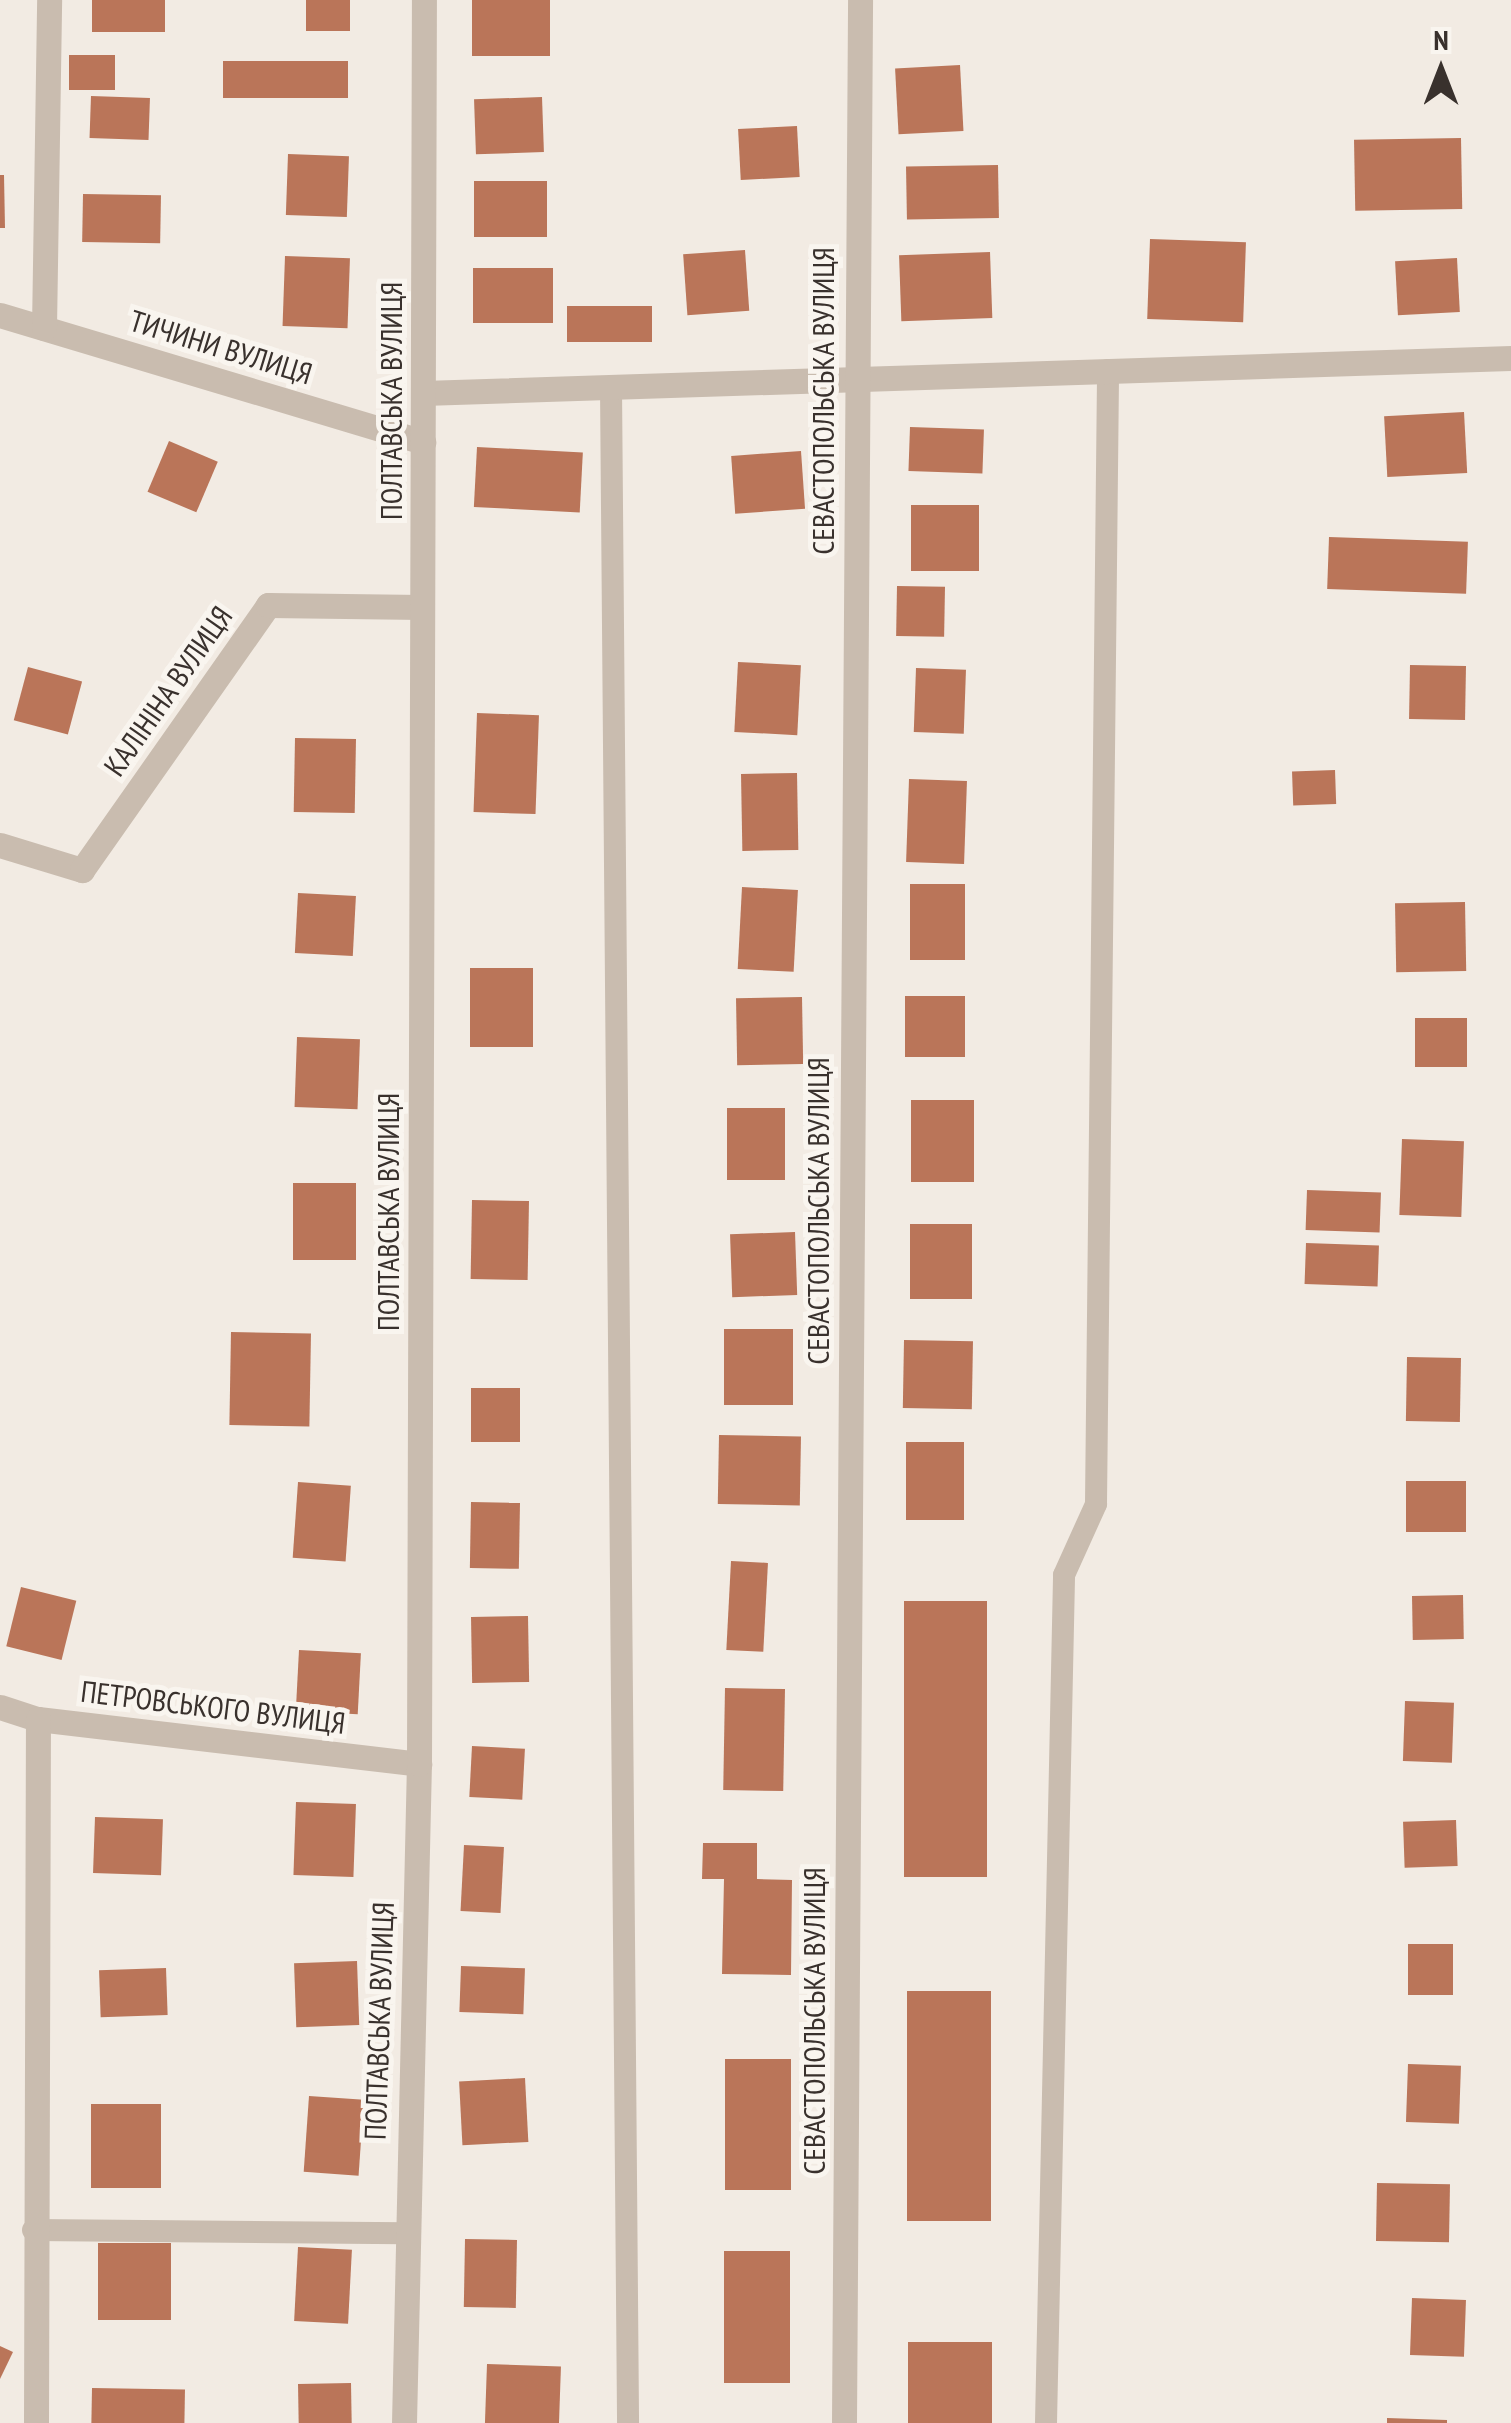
<!DOCTYPE html>
<html>
<head>
<meta charset="utf-8">
<style>
	body { margin:0 }
	#map { position:relative; width:1511px; height:2423px; overflow:hidden; background:#f2ebe3; font-family:"PT Sans Narrow",sans-serif }
	div>[style] { position:absolute }
	[style*='--x'] { left:calc(var(--x)*1px); top:calc(var(--y)*1px); width:calc(var(--w)*1px); rotate:calc(var(--a)*1deg) }
	.building>* { inset:0; background:#ba7559; transform-origin:0 0 }
	.lane>* { height:22px; margin:-11px; padding:0 11px; transform-origin:11px; border-radius:11px; background:#c9bcaf }
	.street>* { height:25px; margin:-12.5px; padding:0 12.5px; transform-origin:12.5px; border-radius:12.5px; background:#c9bcaf }
	span { translate:-50% -50%; white-space:nowrap; text-align:center; line-height:1.15; -webkit-text-stroke:10px #f9f5ef; paint-order:stroke }
	.street-label { font-size:30px; color:#39312d }
	.north { position:absolute; left:1391px; top:20px; width:100px; height:100px; -webkit-text-stroke:8px #f9f5ef; paint-order:stroke; rotate:0deg; font-size:28px; font-weight:700; line-height:40px; text-align:center; color:#39312d }
	.north::after { content:''; display:block; margin:auto; width:35px; height:45px; background:#39312d; clip-path:polygon(50% 0,100% 100%,50% 72%,0 100%) }
</style>
</head>
<body>
<div id="map">
	<div class="building">
		<div style="left:92px;top:0;width:73px;height:32px"></div>
		<div style="left:306px;top:0;width:44px;height:31px"></div>
		<div style="left:472px;top:0;width:78px;height:56px"></div>
		<div style="left:115px;top:55px;width:35px;height:46px;rotate:90deg"></div>
		<div style="left:223px;top:61px;width:125px;height:37px"></div>
		<div style="left:960px;top:65px;width:66px;height:65px;rotate:87deg"></div>
		<div style="left:91px;top:96px;width:59px;height:42px;rotate:2deg"></div>
		<div style="left:542px;top:97px;width:55px;height:68px;rotate:88deg"></div>
		<div style="left:797px;top:126px;width:51px;height:59px;rotate:87deg"></div>
		<div style="left:1461px;top:138px;width:71px;height:107px;rotate:89deg"></div>
		<div style="left:288px;top:154px;width:61px;height:61px;rotate:2deg"></div>
		<div style="left:998px;top:165px;width:53px;height:92px;rotate:89deg"></div>
		<div style="clip-path:polygon(0 175px,4px 175px,5px 228px,0 228px)"></div>
		<div style="left:547px;top:181px;width:56px;height:73px;rotate:90deg"></div>
		<div style="left:83px;top:194px;width:78px;height:48px;rotate:1deg"></div>
		<div style="left:1150px;top:239px;width:96px;height:80px;rotate:2deg"></div>
		<div style="left:745px;top:250px;width:61px;height:62px;rotate:86deg"></div>
		<div style="left:990px;top:252px;width:66px;height:91px;rotate:88deg"></div>
		<div style="left:285px;top:256px;width:65px;height:70px;rotate:2deg"></div>
		<div style="left:1457px;top:258px;width:54px;height:62px;rotate:87deg"></div>
		<div style="left:553px;top:268px;width:55px;height:80px;rotate:90deg"></div>
		<div style="left:652px;top:306px;width:36px;height:85px;rotate:90deg"></div>
		<div style="left:1464px;top:412px;width:61px;height:80px;rotate:87deg"></div>
		<div style="left:910px;top:427px;width:74px;height:44px;rotate:2deg"></div>
		<div style="left:169px;top:441px;width:53px;height:55px;rotate:23deg"></div>
		<div style="left:477px;top:447px;width:106px;height:60px;rotate:3deg"></div>
		<div style="left:801px;top:451px;width:58px;height:70px;rotate:86deg"></div>
		<div style="left:979px;top:505px;width:66px;height:68px;rotate:90deg"></div>
		<div style="left:1329px;top:537px;width:139px;height:52px;rotate:2deg"></div>
		<div style="left:897px;top:586px;width:48px;height:50px;rotate:1deg"></div>
		<div style="left:738px;top:662px;width:63px;height:70px;rotate:3deg"></div>
		<div style="left:1410px;top:665px;width:56px;height:54px;rotate:1deg"></div>
		<div style="left:28px;top:667px;width:56px;height:55px;rotate:15deg"></div>
		<div style="left:916px;top:668px;width:50px;height:64px;rotate:2deg"></div>
		<div style="left:477px;top:713px;width:62px;height:99px;rotate:2deg"></div>
		<div style="left:295px;top:738px;width:61px;height:74px;rotate:1deg"></div>
		<div style="left:1335px;top:770px;width:34px;height:43px;rotate:88deg"></div>
		<div style="left:797px;top:773px;width:77px;height:56px;rotate:89deg"></div>
		<div style="left:909px;top:779px;width:58px;height:83px;rotate:2deg"></div>
		<div style="left:910px;top:884px;width:55px;height:76px"></div>
		<div style="left:742px;top:887px;width:56px;height:82px;rotate:3deg"></div>
		<div style="left:298px;top:893px;width:58px;height:60px;rotate:3deg"></div>
		<div style="left:1465px;top:902px;width:69px;height:70px;rotate:89deg"></div>
		<div style="left:470px;top:968px;width:63px;height:79px"></div>
		<div style="left:905px;top:996px;width:60px;height:61px"></div>
		<div style="left:802px;top:997px;width:67px;height:66px;rotate:89deg"></div>
		<div style="left:1415px;top:1018px;width:52px;height:49px"></div>
		<div style="left:297px;top:1037px;width:63px;height:70px;rotate:2deg"></div>
		<div style="left:974px;top:1100px;width:82px;height:63px;rotate:90deg"></div>
		<div style="left:727px;top:1108px;width:58px;height:72px"></div>
		<div style="left:1402px;top:1139px;width:62px;height:76px;rotate:2deg"></div>
		<div style="left:293px;top:1183px;width:63px;height:77px"></div>
		<div style="left:1307px;top:1190px;width:74px;height:40px;rotate:2deg"></div>
		<div style="left:472px;top:1200px;width:57px;height:79px;rotate:1deg"></div>
		<div style="left:972px;top:1224px;width:75px;height:62px;rotate:90deg"></div>
		<div style="left:795px;top:1232px;width:63px;height:65px;rotate:88deg"></div>
		<div style="left:1306px;top:1243px;width:73px;height:41px;rotate:2deg"></div>
		<div style="left:724px;top:1329px;width:69px;height:76px"></div>
		<div style="left:231px;top:1332px;width:80px;height:93px;rotate:1deg"></div>
		<div style="left:904px;top:1340px;width:69px;height:68px;rotate:1deg"></div>
		<div style="left:1407px;top:1357px;width:54px;height:64px;rotate:1deg"></div>
		<div style="left:471px;top:1388px;width:49px;height:54px"></div>
		<div style="left:719px;top:1435px;width:82px;height:69px;rotate:1deg"></div>
		<div style="left:906px;top:1442px;width:58px;height:78px"></div>
		<div style="left:1406px;top:1481px;width:60px;height:51px"></div>
		<div style="left:298px;top:1482px;width:53px;height:76px;rotate:4deg"></div>
		<div style="left:471px;top:1502px;width:49px;height:66px;rotate:1deg"></div>
		<div style="left:731px;top:1561px;width:37px;height:89px;rotate:3deg"></div>
		<div style="left:21px;top:1587px;width:57px;height:61px;rotate:14deg"></div>
		<div style="left:1463px;top:1595px;width:44px;height:51px;rotate:89deg"></div>
		<div style="left:904px;top:1601px;width:83px;height:276px"></div>
		<div style="left:528px;top:1616px;width:66px;height:57px;rotate:89deg"></div>
		<div style="left:299px;top:1650px;width:62px;height:61px;rotate:3deg"></div>
		<div style="left:725px;top:1688px;width:60px;height:102px;rotate:1deg"></div>
		<div style="left:1405px;top:1701px;width:49px;height:60px;rotate:2deg"></div>
		<div style="left:472px;top:1746px;width:53px;height:51px;rotate:3deg"></div>
		<div style="left:296px;top:1802px;width:60px;height:73px;rotate:2deg"></div>
		<div style="left:95px;top:1817px;width:68px;height:56px;rotate:2deg"></div>
		<div style="left:1456px;top:1820px;width:46px;height:53px;rotate:88deg"></div>
		<div style="clip-path:polygon(703px 1843px,757px 1843px,757px 1879px,792px 1880px,791px 1975px,722px 1974px,724px 1879px,702px 1879px)"></div>
		<div style="left:464px;top:1845px;width:40px;height:66px;rotate:3deg"></div>
		<div style="left:1408px;top:1944px;width:45px;height:51px"></div>
		<div style="left:357px;top:1961px;width:64px;height:63px;rotate:88deg"></div>
		<div style="left:461px;top:1966px;width:64px;height:46px;rotate:2deg"></div>
		<div style="left:166px;top:1968px;width:47px;height:67px;rotate:88deg"></div>
		<div style="left:907px;top:1991px;width:84px;height:230px"></div>
		<div style="left:725px;top:2059px;width:66px;height:131px"></div>
		<div style="left:1408px;top:2064px;width:53px;height:58px;rotate:2deg"></div>
		<div style="left:525px;top:2078px;width:64px;height:66px;rotate:87deg"></div>
		<div style="left:309px;top:2096px;width:55px;height:76px;rotate:4deg"></div>
		<div style="left:91px;top:2104px;width:70px;height:84px"></div>
		<div style="left:1377px;top:2183px;width:73px;height:58px;rotate:1deg"></div>
		<div style="left:465px;top:2239px;width:52px;height:68px;rotate:1deg"></div>
		<div style="left:171px;top:2243px;width:77px;height:73px;rotate:90deg"></div>
		<div style="left:298px;top:2247px;width:54px;height:74px;rotate:3deg"></div>
		<div style="left:724px;top:2251px;width:66px;height:132px"></div>
		<div style="left:1412px;top:2298px;width:54px;height:57px;rotate:2deg"></div>
		<div style="left:908px;top:2342px;width:84px;height:81px"></div>
		<div style="clip-path:polygon(0 2346px,13px 2352px,0 2379px)"></div>
		<div style="left:487px;top:2364px;width:74px;height:59px;rotate:2deg"></div>
		<div style="left:351px;top:2383px;width:40px;height:53px;rotate:89deg"></div>
		<div style="left:92px;top:2388px;width:93px;height:35px;rotate:1deg"></div>
		<div style="clip-path:polygon(1387px 2418px,1447px 2420px,1447px 2423px,1387px 2423px)"></div>
	</div>
	<div class="lane">
		<div style="--x:611;--y:387;--w:2036;--a:89.52"></div>
		<div style="--x:33;--y:2230;--w:373;--a:0.5"></div>
		<div style="--x:1046;--y:2423;--w:848;--a:-88.78"></div>
		<div style="--x:1064;--y:1575;--w:78;--a:-65.7"></div>
		<div style="--x:1096;--y:1504;--w:1134;--a:-89.39"></div>
	</div>
	<div class="street">
		<div style="--x:0;--y:315;--w:442;--a:16.7"></div>
		<div style="--x:44;--y:328;--w:328;--a:-89.1"></div>
		<div style="--x:423;--y:393;--w:1089;--a:-1.84"></div>
		<div style="--x:0;--y:845;--w:86;--a:17"></div>
		<div style="--x:82;--y:870;--w:324;--a:-54.9"></div>
		<div style="--x:268;--y:605;--w:154;--a:0.7"></div>
		<div style="--x:0;--y:1707;--w:40;--a:18"></div>
		<div style="--x:38;--y:1719;--w:384;--a:6.7"></div>
		<div style="--x:36;--y:2423;--w:704;--a:-89.84"></div>
		<div style="--x:404;--y:2423;--w:659;--a:-88.7"></div>
		<div style="--x:419;--y:1764;--w:1764;--a:-89.84"></div>
		<div style="--x:844;--y:2423;--w:2423;--a:-89.62"></div>
	</div>
	<div class="street-label">
		<span style="left:221px;top:347px;rotate:17deg">ТИЧИНИ ВУЛИЦЯ</span>
		<span style="left:391px;top:401px;rotate:-90deg">ПОЛТАВСЬКА ВУЛИЦЯ</span>
		<span style="left:823px;top:401px;rotate:-90deg">СЕВАСТОПОЛЬСЬКА ВУЛИЦЯ</span>
		<span style="left:168px;top:691px;rotate:-55deg">КАЛІНІНА ВУЛИЦЯ</span>
		<span style="left:818px;top:1211px;rotate:-90deg">СЕВАСТОПОЛЬСЬКА ВУЛИЦЯ</span>
		<span style="left:388px;top:1212px;rotate:-90deg">ПОЛТАВСЬКА ВУЛИЦЯ</span>
		<span style="left:213px;top:1707px;rotate:7deg">ПЕТРОВСЬКОГО ВУЛИЦЯ</span>
		<span style="left:379px;top:2021px;rotate:-88deg">ПОЛТАВСЬКА ВУЛИЦЯ</span>
		<span style="left:814px;top:2021px;rotate:-90deg">СЕВАСТОПОЛЬСЬКА ВУЛИЦЯ</span>
	</div>
	<div class="north">N</div>
</div>
</body>
</html>
